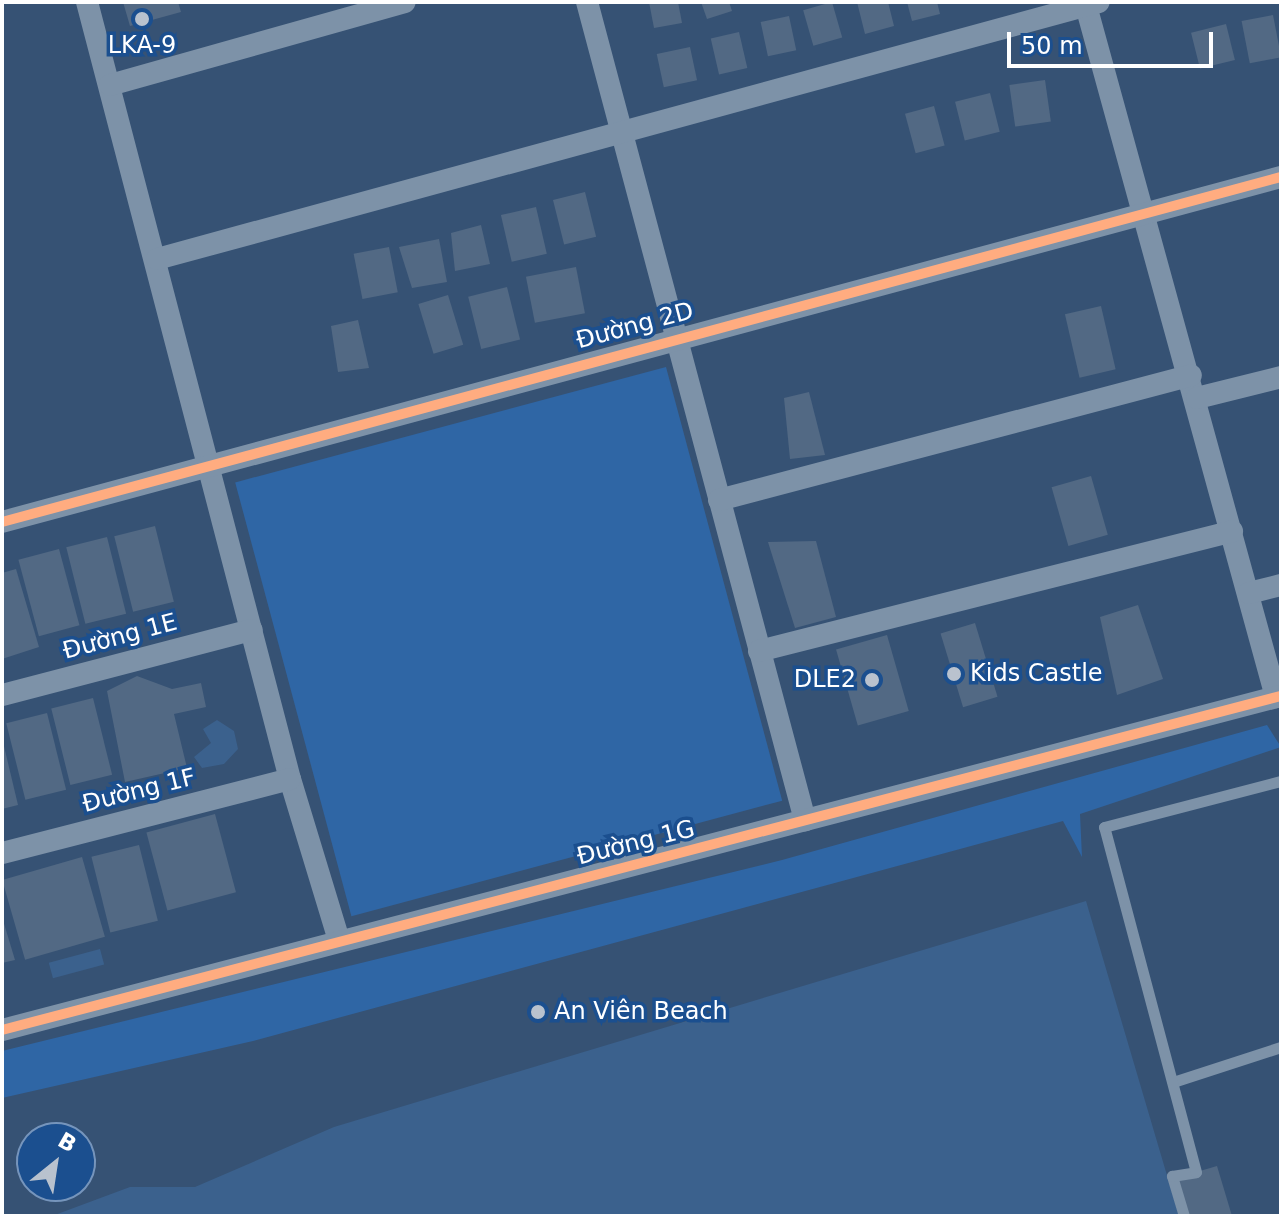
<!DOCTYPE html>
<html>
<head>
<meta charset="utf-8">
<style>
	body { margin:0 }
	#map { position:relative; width:1283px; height:1218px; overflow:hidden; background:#365274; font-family:"DejaVu Sans",sans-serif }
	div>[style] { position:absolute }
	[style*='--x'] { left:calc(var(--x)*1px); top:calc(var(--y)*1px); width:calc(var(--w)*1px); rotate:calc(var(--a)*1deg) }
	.green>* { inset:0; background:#2f66a5; transform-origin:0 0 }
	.water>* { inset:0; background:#3b618d; transform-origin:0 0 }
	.building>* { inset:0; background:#526984; transform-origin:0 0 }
	.service>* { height:11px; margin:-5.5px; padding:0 5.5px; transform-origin:5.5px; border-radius:5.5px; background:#7d92a8 }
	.minor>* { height:22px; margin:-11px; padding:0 11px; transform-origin:11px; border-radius:11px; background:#7d92a8 }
	.cycleway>* { height:10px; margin:-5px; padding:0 5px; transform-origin:5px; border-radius:5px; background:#ffac80 }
	.dots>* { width:22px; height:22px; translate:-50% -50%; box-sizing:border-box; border:4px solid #1b4f8f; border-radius:50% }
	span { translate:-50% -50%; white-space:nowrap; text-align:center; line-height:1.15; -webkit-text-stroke:7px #1b4f8f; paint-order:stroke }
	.poi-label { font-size:24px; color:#fff }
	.left { translate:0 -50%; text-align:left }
	.right { translate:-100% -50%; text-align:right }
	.street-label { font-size:24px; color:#fff }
	.frame { position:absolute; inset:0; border:4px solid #fff; pointer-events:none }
	.north { position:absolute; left:16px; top:1122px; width:80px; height:80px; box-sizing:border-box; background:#1b4f8f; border:2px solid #7695bc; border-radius:50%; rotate:30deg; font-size:22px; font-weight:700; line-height:32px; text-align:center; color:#fff }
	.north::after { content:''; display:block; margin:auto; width:28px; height:36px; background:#b9c2ce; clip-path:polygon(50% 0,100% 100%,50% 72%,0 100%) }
	.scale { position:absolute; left:1007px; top:32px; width:206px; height:36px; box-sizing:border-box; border:4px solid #fff; border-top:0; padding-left:10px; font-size:24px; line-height:28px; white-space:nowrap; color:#fff; -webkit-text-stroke:6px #1b4f8f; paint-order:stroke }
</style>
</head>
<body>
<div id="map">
	<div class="green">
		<div style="left:666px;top:367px;width:449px;height:446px;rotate:75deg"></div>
		<div style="clip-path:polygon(1267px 725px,1281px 747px,1080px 814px,1082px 857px,1063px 821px,253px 1041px,2px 1098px,2px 1051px,782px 860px)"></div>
	</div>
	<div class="water">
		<div style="clip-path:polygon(217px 720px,234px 731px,238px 749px,224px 764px,202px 768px,194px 757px,211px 743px,203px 729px)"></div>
		<div style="clip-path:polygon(1086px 901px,1179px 1216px,52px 1216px,130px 1187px,195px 1187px,334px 1127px)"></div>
		<div style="left:100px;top:949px;width:16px;height:53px;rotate:75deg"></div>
	</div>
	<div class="building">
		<div style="clip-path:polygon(123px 2px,178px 2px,181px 12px,130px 26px)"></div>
		<div style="clip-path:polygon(649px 2px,678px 2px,682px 23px,654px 28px)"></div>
		<div style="clip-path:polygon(701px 2px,729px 2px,732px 11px,707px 19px)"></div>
		<div style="left:832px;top:2px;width:37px;height:30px;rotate:74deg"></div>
		<div style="clip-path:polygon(857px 2px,888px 2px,894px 26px,865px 34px)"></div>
		<div style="clip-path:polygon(907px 2px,937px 2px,940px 14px,912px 21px)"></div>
		<div style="left:1273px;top:15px;width:43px;height:32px;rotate:79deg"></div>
		<div style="left:789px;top:16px;width:35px;height:29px;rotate:78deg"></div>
		<div style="left:1226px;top:24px;width:37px;height:36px;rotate:76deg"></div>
		<div style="left:739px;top:32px;width:37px;height:29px;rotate:77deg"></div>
		<div style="left:690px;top:47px;width:34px;height:34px;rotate:78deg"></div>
		<div style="left:1045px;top:80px;width:42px;height:36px;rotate:82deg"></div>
		<div style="left:990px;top:93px;width:40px;height:36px;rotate:76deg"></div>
		<div style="left:934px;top:106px;width:41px;height:30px;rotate:75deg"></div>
		<div style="left:585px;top:192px;width:46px;height:33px;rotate:76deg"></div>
		<div style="left:536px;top:207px;width:48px;height:36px;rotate:77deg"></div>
		<div style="clip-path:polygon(481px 225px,490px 264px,455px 271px,451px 233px)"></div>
		<div style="clip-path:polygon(439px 239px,447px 282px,412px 288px,399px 247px)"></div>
		<div style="left:389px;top:247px;width:46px;height:36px;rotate:79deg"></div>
		<div style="left:576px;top:267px;width:47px;height:51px;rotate:79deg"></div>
		<div style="left:507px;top:287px;width:54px;height:40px;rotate:76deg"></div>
		<div style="left:448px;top:295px;width:52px;height:31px;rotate:73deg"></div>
		<div style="left:1101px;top:306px;width:65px;height:37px;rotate:77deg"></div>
		<div style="clip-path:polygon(358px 320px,369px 368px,338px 372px,331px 326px)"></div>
		<div style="clip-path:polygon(809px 392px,825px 455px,790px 459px,784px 398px)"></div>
		<div style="left:1091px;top:476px;width:61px;height:41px;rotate:74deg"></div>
		<div style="left:155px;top:526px;width:78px;height:42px;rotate:76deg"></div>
		<div style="left:107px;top:537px;width:79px;height:42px;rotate:76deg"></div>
		<div style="clip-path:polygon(816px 541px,836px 617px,795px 628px,768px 542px)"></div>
		<div style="left:59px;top:549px;width:79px;height:42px;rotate:75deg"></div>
		<div style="clip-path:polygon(16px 569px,39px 647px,2px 659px,2px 573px)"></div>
		<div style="clip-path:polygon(1138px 605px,1163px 679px,1117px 695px,1100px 617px)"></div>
		<div style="left:975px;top:623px;width:77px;height:36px;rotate:73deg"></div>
		<div style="left:887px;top:635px;width:79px;height:53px;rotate:74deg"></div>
		<div style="clip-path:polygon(137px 676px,172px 689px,201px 683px,206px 707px,174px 714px,187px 768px,125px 782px,107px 691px)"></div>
		<div style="left:93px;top:698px;width:79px;height:43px;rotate:76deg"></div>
		<div style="left:47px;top:713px;width:79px;height:42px;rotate:76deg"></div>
		<div style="clip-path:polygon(3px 742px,18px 805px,2px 809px,2px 743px)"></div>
		<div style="left:215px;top:814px;width:81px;height:71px;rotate:75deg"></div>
		<div style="left:139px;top:845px;width:78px;height:49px;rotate:76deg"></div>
		<div style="left:82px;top:857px;width:83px;height:83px;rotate:74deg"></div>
		<div style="clip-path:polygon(2px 917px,15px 960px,2px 963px)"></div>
		<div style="clip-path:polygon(1217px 1166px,1232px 1216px,1187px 1216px,1176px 1178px)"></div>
	</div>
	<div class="service">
		<div style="--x:1173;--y:1082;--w:114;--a:-18"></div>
		<div style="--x:1184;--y:1216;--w:42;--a:-106.7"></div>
		<div style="--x:1172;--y:1176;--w:24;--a:-9"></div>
		<div style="--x:1196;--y:1172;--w:357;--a:-104.9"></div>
		<div style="--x:1104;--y:827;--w:183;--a:-14.6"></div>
	</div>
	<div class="minor">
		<div style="--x:87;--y:2;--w:803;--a:75.36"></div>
		<div style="--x:290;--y:779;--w:168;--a:73.1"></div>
		<div style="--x:587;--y:2;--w:847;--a:75.08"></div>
		<div style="--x:1085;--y:2;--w:721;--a:74.63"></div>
		<div style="--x:110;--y:85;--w:306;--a:-15.7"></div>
		<div style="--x:157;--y:259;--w:976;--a:-15.26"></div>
		<div style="--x:1197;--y:398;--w:87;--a:-14"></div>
		<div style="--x:719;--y:500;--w:488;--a:-14.8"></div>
		<div style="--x:2;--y:522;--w:1325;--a:-15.1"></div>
		<div style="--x:1249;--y:593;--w:33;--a:-14"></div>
		<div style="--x:759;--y:651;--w:488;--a:-14.2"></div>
		<div style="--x:2;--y:695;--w:258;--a:-14.6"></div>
		<div style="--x:2;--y:853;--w:297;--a:-14.4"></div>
		<div style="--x:2;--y:1030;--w:1322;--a:-14.64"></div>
	</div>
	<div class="cycleway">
		<div style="--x:2;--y:522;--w:1325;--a:-15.1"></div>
		<div style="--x:2;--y:1030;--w:1322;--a:-14.64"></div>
	</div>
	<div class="dots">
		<div style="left:142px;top:19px;background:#b9c2ce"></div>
		<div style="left:954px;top:674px;background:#b9c2ce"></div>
		<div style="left:872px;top:680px;background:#b9c2ce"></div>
		<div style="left:538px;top:1012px;background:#b9c2ce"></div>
	</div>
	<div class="poi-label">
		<span style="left:142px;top:46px">LKA-9</span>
		<span class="left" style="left:970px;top:674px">Kids Castle</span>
		<span class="right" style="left:856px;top:680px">DLE2</span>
		<span class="left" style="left:554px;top:1012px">An Viên Beach</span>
	</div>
	<div class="street-label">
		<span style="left:635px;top:326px;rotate:-15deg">Đường 2D</span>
		<span style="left:120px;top:637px;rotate:-15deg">Đường 1E</span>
		<span style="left:139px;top:791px;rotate:-14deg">Đường 1F</span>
		<span style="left:636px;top:843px;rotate:-14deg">Đường 1G</span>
	</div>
	<div class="frame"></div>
	<div class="north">B</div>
	<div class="scale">50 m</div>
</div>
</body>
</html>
